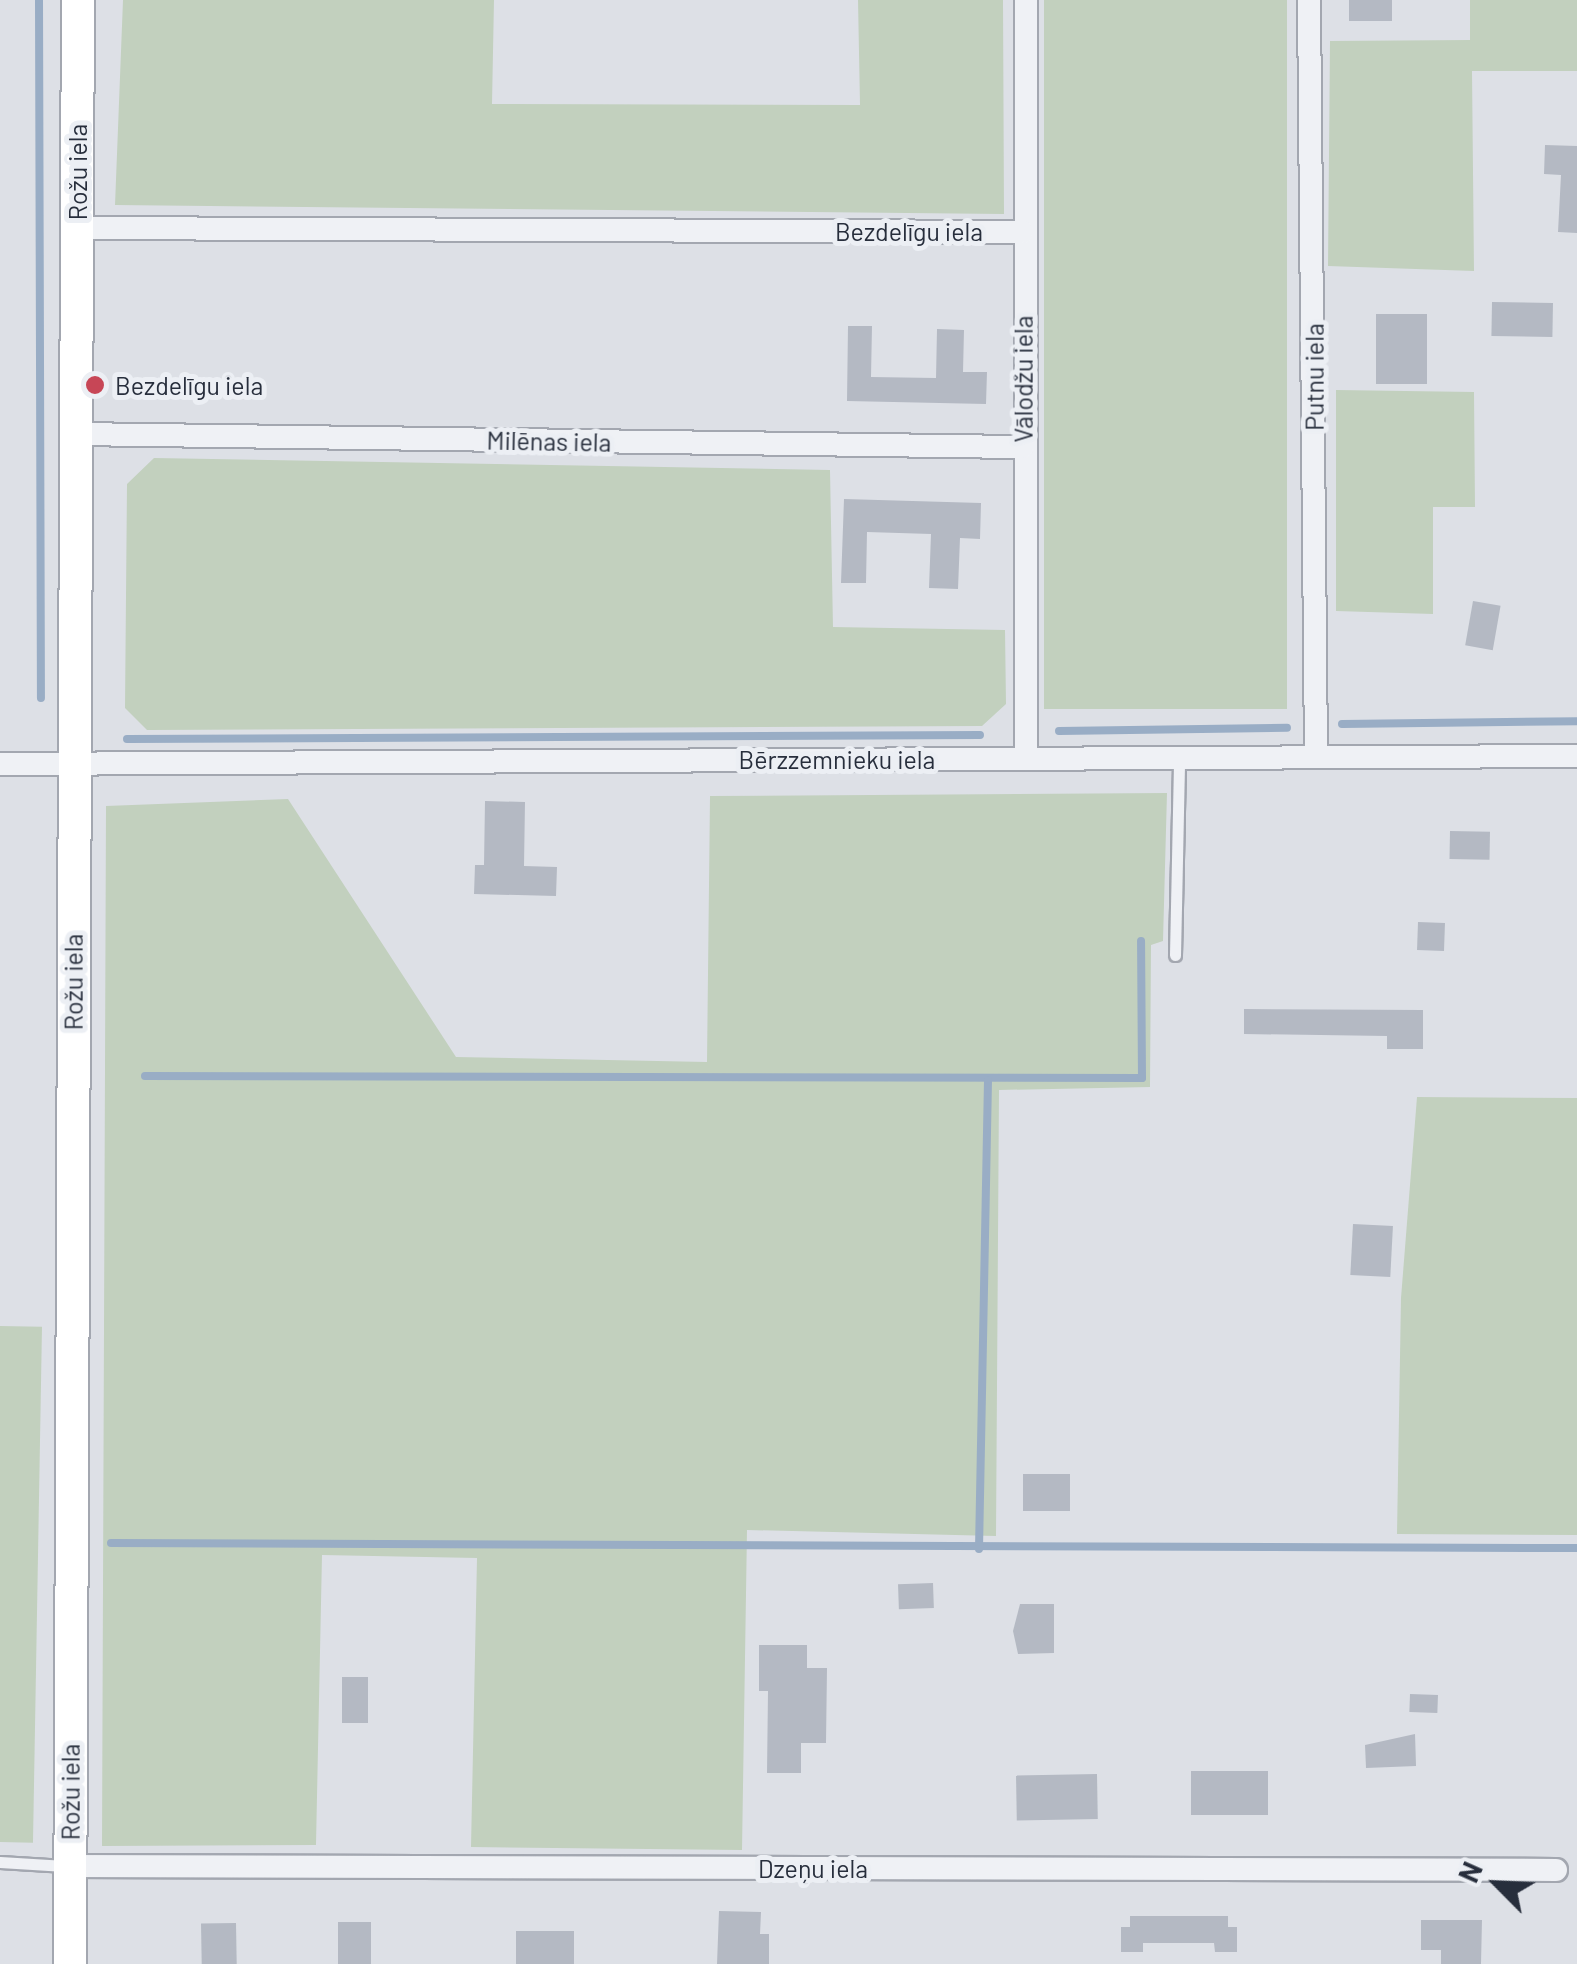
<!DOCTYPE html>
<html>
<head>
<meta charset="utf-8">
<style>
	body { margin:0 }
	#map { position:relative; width:1577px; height:1964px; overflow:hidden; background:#dde0e6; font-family:Barlow,sans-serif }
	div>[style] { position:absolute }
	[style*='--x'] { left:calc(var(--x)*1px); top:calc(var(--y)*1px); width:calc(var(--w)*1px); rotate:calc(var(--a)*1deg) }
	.green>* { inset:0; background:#c2d0be; transform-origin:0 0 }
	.stream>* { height:8px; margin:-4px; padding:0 4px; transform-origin:4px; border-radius:4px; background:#99adc5 }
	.building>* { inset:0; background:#b4b9c3; transform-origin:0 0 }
	.roads { filter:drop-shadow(2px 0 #a3a7b0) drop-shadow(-2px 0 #a3a7b0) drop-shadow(0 2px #a3a7b0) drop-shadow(0 -2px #a3a7b0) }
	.lane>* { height:11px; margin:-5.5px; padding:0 5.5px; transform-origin:5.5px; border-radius:5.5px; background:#eff1f5 }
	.street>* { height:22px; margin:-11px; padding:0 11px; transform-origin:11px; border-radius:11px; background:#eff1f5 }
	.secondary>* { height:32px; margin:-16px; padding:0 16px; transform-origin:16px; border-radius:16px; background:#fff }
	.dots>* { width:28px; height:28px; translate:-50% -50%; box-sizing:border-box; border:5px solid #eceff4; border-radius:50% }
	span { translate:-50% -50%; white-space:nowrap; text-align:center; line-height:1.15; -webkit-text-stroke:10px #eceff4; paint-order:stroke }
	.street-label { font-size:25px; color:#272e3c }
	.poi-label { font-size:25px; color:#272e3c }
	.left { translate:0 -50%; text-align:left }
	.north { position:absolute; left:1447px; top:1834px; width:100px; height:100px; -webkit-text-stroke:8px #eceff4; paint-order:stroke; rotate:294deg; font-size:28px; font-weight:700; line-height:40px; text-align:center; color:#272e3c }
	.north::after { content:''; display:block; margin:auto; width:35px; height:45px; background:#272e3c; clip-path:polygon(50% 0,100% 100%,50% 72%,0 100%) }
</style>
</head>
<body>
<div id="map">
	<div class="green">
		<div style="clip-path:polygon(123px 0,494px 0,492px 104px,860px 105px,858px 0,1003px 0,1004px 214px,115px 205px)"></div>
		<div style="left:1044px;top:0;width:243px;height:709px"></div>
		<div style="clip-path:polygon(1470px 0,1577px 0,1577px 71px,1472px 71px,1474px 271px,1328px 266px,1330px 41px,1470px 40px)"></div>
		<div style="clip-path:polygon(1336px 390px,1474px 392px,1475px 507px,1433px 507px,1433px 614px,1336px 611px)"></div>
		<div style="clip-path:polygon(154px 458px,830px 470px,833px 627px,1005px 630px,1006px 704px,982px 726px,147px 730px,125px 708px,127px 484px)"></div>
		<div style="clip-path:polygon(1167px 793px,1163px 941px,1151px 945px,1150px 1087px,999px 1090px,996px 1536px,747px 1530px,742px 1850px,471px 1847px,477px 1558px,322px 1555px,316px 1845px,102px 1846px,106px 806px,288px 799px,456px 1057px,707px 1062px,710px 796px)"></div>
		<div style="clip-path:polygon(1417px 1097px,1577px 1098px,1577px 1535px,1397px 1534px,1401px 1298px)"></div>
		<div style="left:0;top:1326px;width:42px;height:516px;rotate:1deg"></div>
	</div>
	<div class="stream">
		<div style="--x:39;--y:0;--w:698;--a:89.84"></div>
		<div style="--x:1342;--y:724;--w:235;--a:-0.7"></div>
		<div style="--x:1059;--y:731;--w:228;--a:-0.8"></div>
		<div style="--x:127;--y:739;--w:853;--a:-0.27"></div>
		<div style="--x:145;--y:1076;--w:997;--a:0.11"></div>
		<div style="--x:1142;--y:1078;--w:137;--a:-90.4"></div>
		<div style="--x:111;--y:1543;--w:1466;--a:0.2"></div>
		<div style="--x:979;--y:1549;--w:469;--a:-88.9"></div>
	</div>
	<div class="building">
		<div style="left:1349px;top:0;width:43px;height:21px"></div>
		<div style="clip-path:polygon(1545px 145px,1577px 146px,1577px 233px,1558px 232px,1561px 175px,1544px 174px)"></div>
		<div style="left:1492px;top:302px;width:61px;height:34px;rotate:1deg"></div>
		<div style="left:1376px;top:314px;width:51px;height:70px"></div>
		<div style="clip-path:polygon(848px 326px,872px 326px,871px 377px,936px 378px,937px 329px,964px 330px,963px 372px,987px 372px,986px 404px,847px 401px)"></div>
		<div style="clip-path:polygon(844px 499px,981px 503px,980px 539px,960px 538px,958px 589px,929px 588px,931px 534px,867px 532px,866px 583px,841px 583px)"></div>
		<div style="left:1473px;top:601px;width:28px;height:45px;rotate:10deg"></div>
		<div style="clip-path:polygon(485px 801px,525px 802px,524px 866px,557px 867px,556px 896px,474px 894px,475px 865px,484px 865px)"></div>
		<div style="left:1450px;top:831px;width:40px;height:28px;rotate:1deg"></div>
		<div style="left:1418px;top:922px;width:27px;height:28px;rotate:2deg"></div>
		<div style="clip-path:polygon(1244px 1009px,1423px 1010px,1423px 1049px,1387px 1049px,1387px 1036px,1244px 1034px)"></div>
		<div style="left:1353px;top:1224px;width:40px;height:51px;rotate:3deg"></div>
		<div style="left:1023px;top:1474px;width:47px;height:37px"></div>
		<div style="left:933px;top:1583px;width:25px;height:35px;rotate:88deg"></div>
		<div style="clip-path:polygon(1020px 1604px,1054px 1604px,1054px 1653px,1018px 1654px,1013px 1631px)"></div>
		<div style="clip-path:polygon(759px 1645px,807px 1645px,807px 1668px,827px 1668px,826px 1743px,801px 1743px,801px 1773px,767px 1773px,768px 1691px,759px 1691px)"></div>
		<div style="left:342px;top:1677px;width:26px;height:46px"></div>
		<div style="left:1410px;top:1694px;width:28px;height:18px;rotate:2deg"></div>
		<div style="clip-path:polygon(1415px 1734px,1416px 1766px,1366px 1768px,1365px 1745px)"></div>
		<div style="left:1268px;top:1771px;width:44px;height:77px;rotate:90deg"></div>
		<div style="left:1097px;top:1774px;width:45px;height:81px;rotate:89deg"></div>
		<div style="clip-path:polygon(719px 1911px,761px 1912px,760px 1934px,769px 1934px,769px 1964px,717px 1964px)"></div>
		<div style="clip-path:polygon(1130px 1916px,1228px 1916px,1228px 1927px,1237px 1927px,1237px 1952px,1215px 1952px,1214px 1943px,1143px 1943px,1143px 1952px,1121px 1952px,1121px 1927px,1130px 1927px)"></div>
		<div style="clip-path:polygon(1421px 1920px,1482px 1920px,1481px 1964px,1441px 1964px,1441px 1950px,1421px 1950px)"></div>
		<div style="left:338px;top:1922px;width:33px;height:42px"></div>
		<div style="left:236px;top:1923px;width:41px;height:35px;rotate:89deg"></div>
		<div style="left:516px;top:1931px;width:58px;height:33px"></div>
	</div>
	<div class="roads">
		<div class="lane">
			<div style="--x:1175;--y:955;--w:199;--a:-88.8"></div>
			<div style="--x:0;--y:1862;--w:65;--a:3.5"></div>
		</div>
		<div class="street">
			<div style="--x:1026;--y:0;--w:757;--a:90"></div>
			<div style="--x:1309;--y:0;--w:754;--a:89.47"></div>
			<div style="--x:77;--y:228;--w:945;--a:0.24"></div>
			<div style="--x:75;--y:434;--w:948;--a:0.79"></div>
			<div style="--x:0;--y:764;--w:1577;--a:-0.29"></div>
			<div style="--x:70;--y:1866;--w:1486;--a:0.15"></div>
		</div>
		<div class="secondary">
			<div style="--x:70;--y:1964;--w:1964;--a:-89.77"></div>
		</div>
	</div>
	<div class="dots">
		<div style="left:95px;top:385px;background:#c74656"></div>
	</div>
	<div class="street-label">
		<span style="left:77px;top:172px;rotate:-90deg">Rožu iela</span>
		<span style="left:909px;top:231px">Bezdelīgu iela</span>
		<span style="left:1314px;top:377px;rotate:-90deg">Putnu iela</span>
		<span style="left:1023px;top:379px;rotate:-90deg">Vālodžu iela</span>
		<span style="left:549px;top:441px;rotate:1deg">Milēnas iela</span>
		<span style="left:837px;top:759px">Bērzzemnieku iela</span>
		<span style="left:73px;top:982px;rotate:-90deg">Rožu iela</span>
		<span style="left:70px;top:1792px;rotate:-90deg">Rožu iela</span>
		<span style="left:813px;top:1868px">Dzeņu iela</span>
	</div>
	<div class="poi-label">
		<span class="left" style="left:115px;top:385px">Bezdelīgu iela</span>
	</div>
	<div class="north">N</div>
</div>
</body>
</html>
